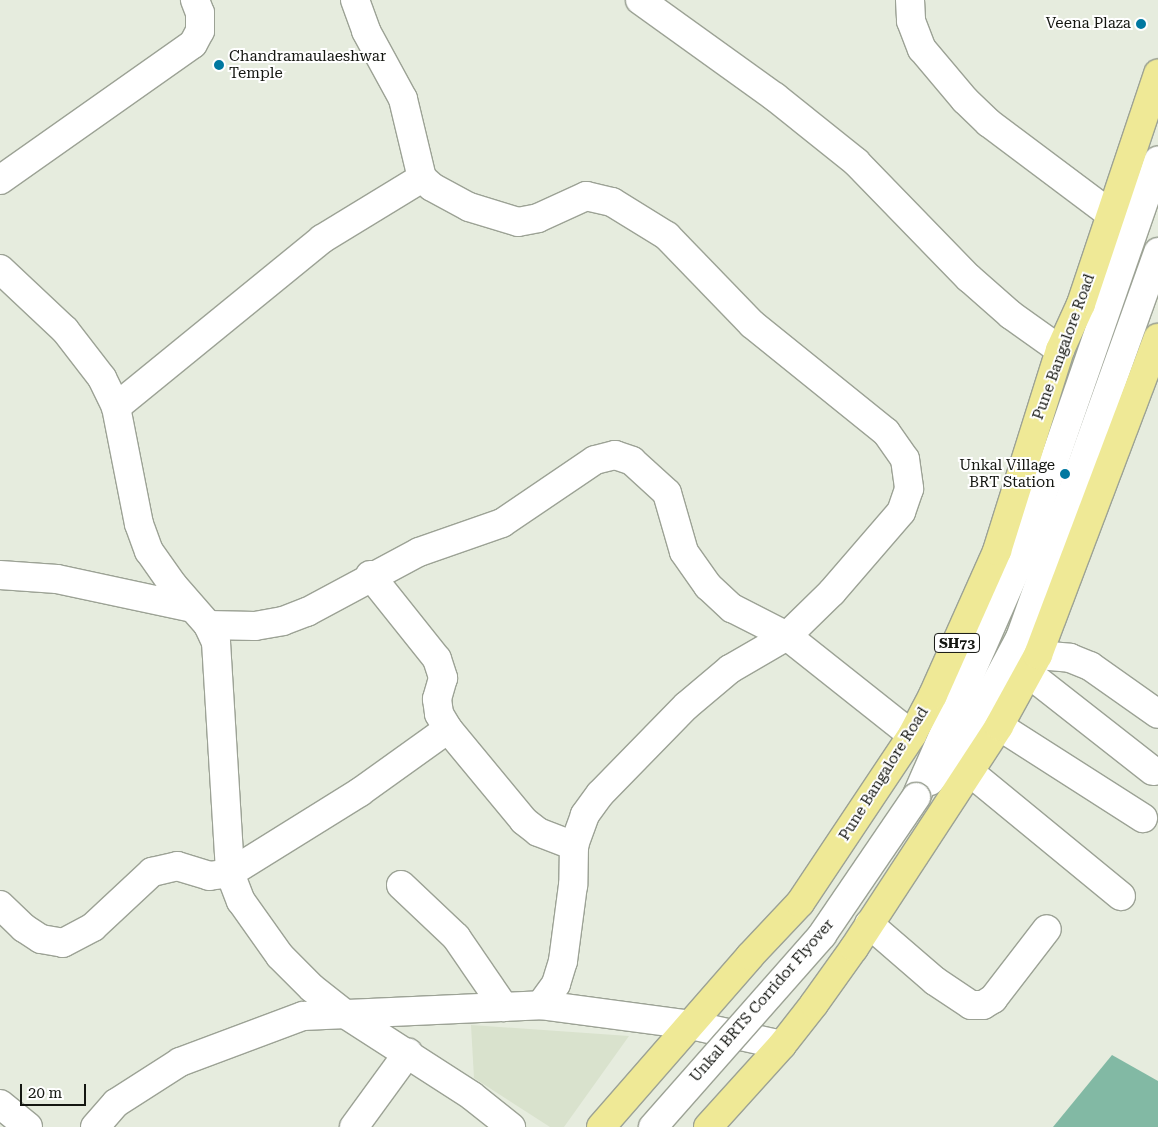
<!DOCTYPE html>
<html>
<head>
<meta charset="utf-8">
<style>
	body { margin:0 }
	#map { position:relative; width:1158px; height:1127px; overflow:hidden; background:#e6ecde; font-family:"Roboto Serif",serif }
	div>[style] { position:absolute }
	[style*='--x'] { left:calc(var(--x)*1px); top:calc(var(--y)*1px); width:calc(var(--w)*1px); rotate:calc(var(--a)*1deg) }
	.built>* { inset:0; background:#d9e2cd }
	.water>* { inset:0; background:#82b9a4 }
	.roads { filter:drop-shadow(1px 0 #9ca295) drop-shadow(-1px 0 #9ca295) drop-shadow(0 1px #9ca295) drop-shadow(0 -1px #9ca295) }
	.minor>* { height:28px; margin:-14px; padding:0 14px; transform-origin:14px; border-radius:14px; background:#fff }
	.major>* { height:28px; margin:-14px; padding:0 14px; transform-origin:14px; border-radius:14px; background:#efe996 }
	.bridges { filter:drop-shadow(1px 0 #9ca295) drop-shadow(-1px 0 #9ca295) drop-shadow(0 1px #9ca295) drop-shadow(0 -1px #9ca295) }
	.minor-bridge>* { height:28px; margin:-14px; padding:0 14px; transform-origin:14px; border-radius:14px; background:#fff }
	.dots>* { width:14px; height:14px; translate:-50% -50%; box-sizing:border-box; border:2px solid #fff; border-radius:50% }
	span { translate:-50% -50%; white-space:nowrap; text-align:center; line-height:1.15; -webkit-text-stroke:4px #fff; paint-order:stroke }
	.shield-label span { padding:1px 4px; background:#fff; border:1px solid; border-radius:4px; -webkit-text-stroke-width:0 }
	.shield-label { font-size:14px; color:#141611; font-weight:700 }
	.poi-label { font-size:15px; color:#141611 }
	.right { translate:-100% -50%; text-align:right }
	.left { translate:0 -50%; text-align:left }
	.street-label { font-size:15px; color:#141611 }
	.scale { position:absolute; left:20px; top:1084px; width:66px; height:22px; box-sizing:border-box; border:2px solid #141611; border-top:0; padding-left:6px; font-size:15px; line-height:18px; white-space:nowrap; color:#141611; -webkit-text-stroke:4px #fff; paint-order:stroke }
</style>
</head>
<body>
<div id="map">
	<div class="built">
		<div style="clip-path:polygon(471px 1025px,629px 1036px,564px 1127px,550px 1127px,474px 1078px)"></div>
	</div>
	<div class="water">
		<div style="clip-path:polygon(1112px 1055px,1158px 1081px,1158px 1127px,1053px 1127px)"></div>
	</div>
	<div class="roads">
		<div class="minor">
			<div style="--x:355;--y:0;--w:33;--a:70"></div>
			<div style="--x:366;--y:31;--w:77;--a:61.4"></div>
			<div style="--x:403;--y:99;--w:81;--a:76.5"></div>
			<div style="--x:422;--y:178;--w:13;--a:42"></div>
			<div style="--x:432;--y:187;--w:42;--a:28.4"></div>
			<div style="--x:469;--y:207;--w:51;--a:17"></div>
			<div style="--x:518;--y:222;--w:20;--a:-11"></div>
			<div style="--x:538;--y:218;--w:53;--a:-24.6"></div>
			<div style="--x:586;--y:196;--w:27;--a:13"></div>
			<div style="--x:612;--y:202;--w:65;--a:31.7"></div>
			<div style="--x:667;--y:236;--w:122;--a:46"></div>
			<div style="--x:752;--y:324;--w:172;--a:38.9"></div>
			<div style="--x:886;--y:432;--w:33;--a:55"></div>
			<div style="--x:905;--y:459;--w:30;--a:82"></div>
			<div style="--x:909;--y:489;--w:24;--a:109"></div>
			<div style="--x:901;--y:512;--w:106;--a:130.8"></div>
			<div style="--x:832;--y:592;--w:63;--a:135.6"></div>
			<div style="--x:787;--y:636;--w:66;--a:149.9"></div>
			<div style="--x:730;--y:669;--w:57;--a:139.9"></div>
			<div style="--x:686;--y:706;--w:123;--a:134.3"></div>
			<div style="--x:600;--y:794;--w:26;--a:126"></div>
			<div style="--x:585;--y:815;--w:33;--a:110"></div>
			<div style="--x:574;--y:846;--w:39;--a:91"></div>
			<div style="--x:573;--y:885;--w:77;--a:97.5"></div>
			<div style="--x:563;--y:961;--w:24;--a:107"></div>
			<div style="--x:556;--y:984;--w:26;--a:126"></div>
			<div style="--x:640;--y:0;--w:166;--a:35.7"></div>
			<div style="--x:775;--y:97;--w:104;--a:38.7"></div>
			<div style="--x:856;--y:162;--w:162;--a:45.8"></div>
			<div style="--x:969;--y:278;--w:56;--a:41.4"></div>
			<div style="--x:1011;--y:315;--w:60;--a:35.5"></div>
			<div style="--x:910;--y:0;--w:21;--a:87"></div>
			<div style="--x:911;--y:21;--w:30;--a:69"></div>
			<div style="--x:922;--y:49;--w:67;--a:49.9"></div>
			<div style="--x:965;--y:100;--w:33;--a:44"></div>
			<div style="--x:989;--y:123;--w:151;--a:36.9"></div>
			<div style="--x:0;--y:180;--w:236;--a:-35.2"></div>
			<div style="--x:193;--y:44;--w:15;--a:-62"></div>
			<div style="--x:200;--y:31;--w:18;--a:-90"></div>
			<div style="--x:200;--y:13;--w:14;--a:-111"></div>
			<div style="--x:0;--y:269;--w:89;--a:43.2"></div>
			<div style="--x:65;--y:330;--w:61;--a:52.4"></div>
			<div style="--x:102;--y:378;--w:32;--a:64"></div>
			<div style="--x:116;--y:407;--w:119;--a:78.9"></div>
			<div style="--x:139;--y:524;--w:29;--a:70"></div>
			<div style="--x:149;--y:551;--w:42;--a:54.8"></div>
			<div style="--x:173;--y:585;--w:53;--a:48.8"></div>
			<div style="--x:208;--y:625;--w:19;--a:65"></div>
			<div style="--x:216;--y:642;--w:231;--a:86.5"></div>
			<div style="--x:230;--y:873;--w:30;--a:69"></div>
			<div style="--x:241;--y:901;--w:67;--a:54.7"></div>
			<div style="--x:280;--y:956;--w:45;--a:45"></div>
			<div style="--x:312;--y:988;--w:42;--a:38.2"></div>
			<div style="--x:345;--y:1014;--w:151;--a:32.8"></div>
			<div style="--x:472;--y:1096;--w:50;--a:38.5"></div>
			<div style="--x:116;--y:407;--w:266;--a:-39.2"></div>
			<div style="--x:322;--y:239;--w:117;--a:-31.4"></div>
			<div style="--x:0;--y:575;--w:57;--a:4"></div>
			<div style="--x:57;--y:579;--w:138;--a:12.1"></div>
			<div style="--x:370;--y:575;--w:107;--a:51.4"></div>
			<div style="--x:437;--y:659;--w:20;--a:72"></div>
			<div style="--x:443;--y:678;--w:22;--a:106"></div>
			<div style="--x:437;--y:699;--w:15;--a:82"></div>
			<div style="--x:439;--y:714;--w:17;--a:59"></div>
			<div style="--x:448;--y:729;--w:119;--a:50.4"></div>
			<div style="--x:524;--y:821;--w:18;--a:38"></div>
			<div style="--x:538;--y:832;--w:39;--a:21"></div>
			<div style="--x:208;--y:625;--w:47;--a:1.2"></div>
			<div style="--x:255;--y:626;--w:28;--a:-10"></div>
			<div style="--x:283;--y:621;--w:26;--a:-21"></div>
			<div style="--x:307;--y:612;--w:127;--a:-28.2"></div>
			<div style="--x:419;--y:552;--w:88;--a:-19.3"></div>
			<div style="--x:502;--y:523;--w:112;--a:-34.1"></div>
			<div style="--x:595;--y:460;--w:21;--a:-14"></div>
			<div style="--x:615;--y:455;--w:18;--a:19"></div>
			<div style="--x:632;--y:461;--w:47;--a:42.4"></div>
			<div style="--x:667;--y:493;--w:61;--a:73.9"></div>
			<div style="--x:684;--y:552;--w:42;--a:54.8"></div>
			<div style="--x:708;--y:586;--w:33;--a:43"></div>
			<div style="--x:732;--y:608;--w:62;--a:27"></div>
			<div style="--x:787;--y:636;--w:159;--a:38.4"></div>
			<div style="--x:1038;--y:655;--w:32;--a:5"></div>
			<div style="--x:1070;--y:658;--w:22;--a:22"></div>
			<div style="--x:1090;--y:666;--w:83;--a:35.2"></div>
			<div style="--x:1028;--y:673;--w:159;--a:38.1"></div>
			<div style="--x:999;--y:726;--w:171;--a:32.6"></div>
			<div style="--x:971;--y:773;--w:194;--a:39.4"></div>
			<div style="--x:930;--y:781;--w:55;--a:-49.4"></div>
			<div style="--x:966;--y:739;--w:115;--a:-61.9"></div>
			<div style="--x:1020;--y:638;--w:410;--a:-70.3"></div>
			<div style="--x:916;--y:797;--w:253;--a:-66.3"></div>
			<div style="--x:1018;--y:565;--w:428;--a:-70.9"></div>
			<div style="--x:401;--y:885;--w:76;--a:43.4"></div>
			<div style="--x:456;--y:937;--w:85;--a:55.6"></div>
			<div style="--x:0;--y:905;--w:33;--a:44"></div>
			<div style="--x:24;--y:928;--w:20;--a:33"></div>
			<div style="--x:41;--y:939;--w:22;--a:10"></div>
			<div style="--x:63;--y:943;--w:34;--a:-28"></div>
			<div style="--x:93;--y:927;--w:81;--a:-43"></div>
			<div style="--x:152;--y:872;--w:26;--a:-13"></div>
			<div style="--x:177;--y:866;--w:34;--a:17"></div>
			<div style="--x:209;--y:876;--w:21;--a:-8"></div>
			<div style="--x:230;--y:873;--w:153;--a:-31.9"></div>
			<div style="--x:360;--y:792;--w:108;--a:-35.6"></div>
			<div style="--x:869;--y:924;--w:87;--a:40.8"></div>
			<div style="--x:935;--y:981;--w:43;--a:33.7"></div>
			<div style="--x:971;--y:1005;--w:12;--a:0"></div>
			<div style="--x:983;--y:1005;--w:12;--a:-31"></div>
			<div style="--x:993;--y:999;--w:88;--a:-52.4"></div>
			<div style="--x:0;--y:1104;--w:36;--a:39"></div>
			<div style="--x:95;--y:1127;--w:32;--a:-49"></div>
			<div style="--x:116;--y:1103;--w:76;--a:-32.6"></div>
			<div style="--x:180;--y:1062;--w:131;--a:-20.5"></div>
			<div style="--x:303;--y:1016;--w:238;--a:-2.6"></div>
			<div style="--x:541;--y:1005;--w:151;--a:7.6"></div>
			<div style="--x:691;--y:1025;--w:93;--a:12.4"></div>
			<div style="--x:354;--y:1127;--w:92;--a:-53.9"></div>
		</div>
		<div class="major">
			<div style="--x:601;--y:1127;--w:227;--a:-48.9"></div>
			<div style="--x:750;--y:956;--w:73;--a:-46.7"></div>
			<div style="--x:800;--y:903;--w:202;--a:-56.3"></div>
			<div style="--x:912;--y:735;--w:45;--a:-62.3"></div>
			<div style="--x:933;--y:695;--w:158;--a:-66"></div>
			<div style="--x:997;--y:551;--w:211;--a:-72.6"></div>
			<div style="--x:1060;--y:350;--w:51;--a:-65.5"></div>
			<div style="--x:1081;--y:304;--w:243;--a:-71.5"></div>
			<div style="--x:708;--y:1127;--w:110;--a:-47.9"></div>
			<div style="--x:782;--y:1045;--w:52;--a:-52"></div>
			<div style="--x:814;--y:1004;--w:69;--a:-54.5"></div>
			<div style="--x:854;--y:948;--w:265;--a:-56.8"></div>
			<div style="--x:999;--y:726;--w:81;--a:-61.2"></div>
			<div style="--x:1038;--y:655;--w:339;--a:-69.3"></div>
		</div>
	</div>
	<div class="bridges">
		<div class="minor-bridge">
			<div style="--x:653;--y:1127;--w:256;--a:-48.6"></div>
			<div style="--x:822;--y:935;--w:167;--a:-55.7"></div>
		</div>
	</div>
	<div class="dots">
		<div style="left:1141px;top:24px;background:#0078a0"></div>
		<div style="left:219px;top:65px;background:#0078a0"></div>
		<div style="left:1065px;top:474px;background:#0078a0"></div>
	</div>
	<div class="shield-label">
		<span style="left:957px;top:643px">SH73</span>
	</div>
	<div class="poi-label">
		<span class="right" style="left:1131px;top:24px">Veena Plaza</span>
		<span class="left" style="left:229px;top:65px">Chandramaulaeshwar<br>Temple</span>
		<span class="right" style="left:1055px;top:474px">Unkal Village<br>BRT Station</span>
	</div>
	<div class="street-label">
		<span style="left:1064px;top:347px;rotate:-70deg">Pune Bangalore Road</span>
		<span style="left:884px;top:774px;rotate:-58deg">Pune Bangalore Road</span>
		<span style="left:762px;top:1001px;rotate:-49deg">Unkal BRTS Corridor Flyover</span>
	</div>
	<div class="scale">20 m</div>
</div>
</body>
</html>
